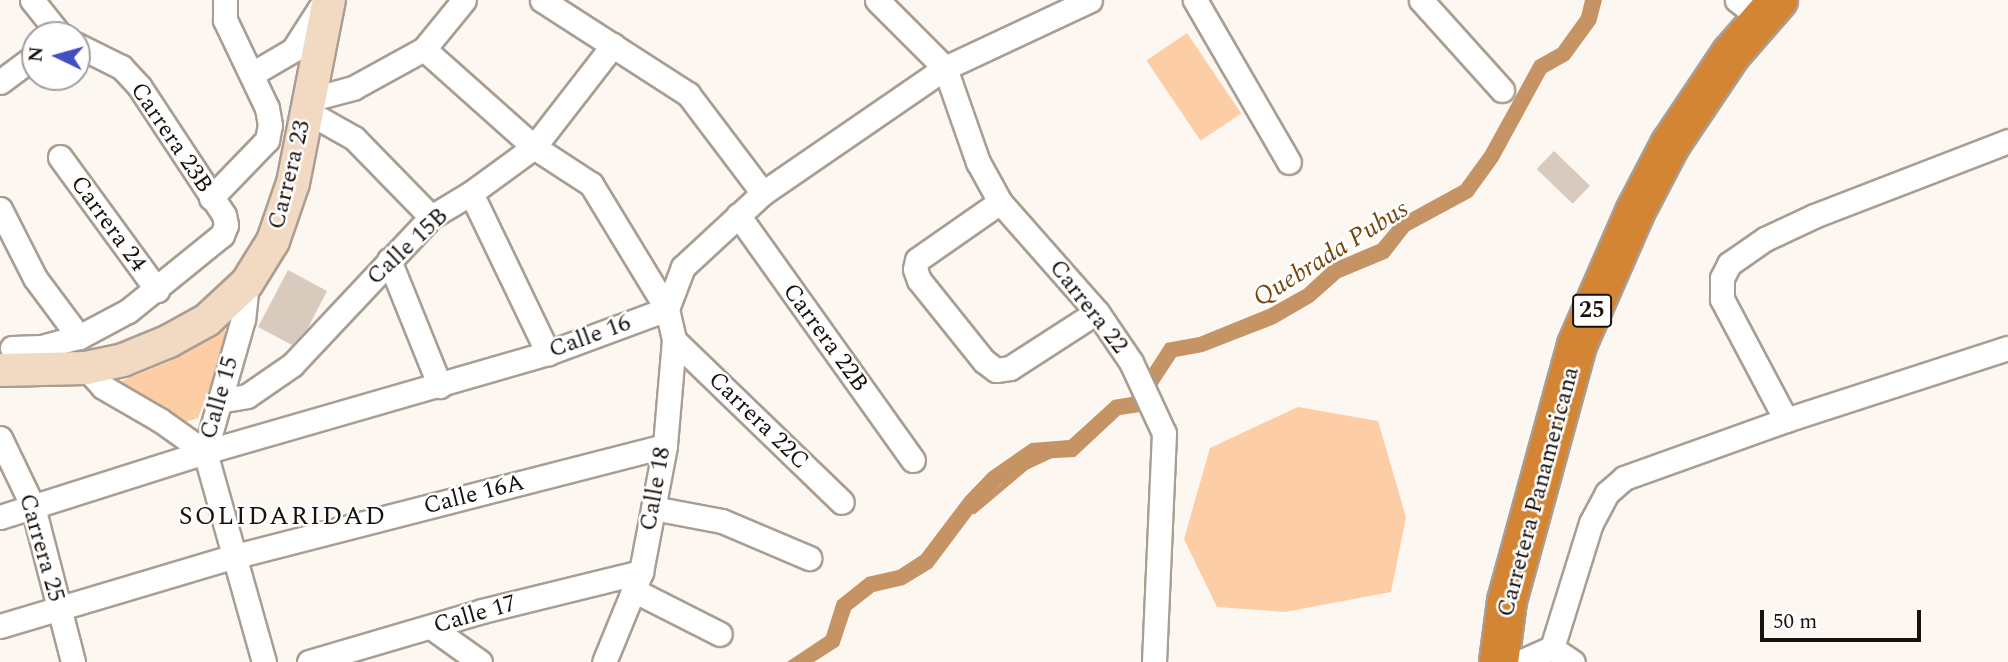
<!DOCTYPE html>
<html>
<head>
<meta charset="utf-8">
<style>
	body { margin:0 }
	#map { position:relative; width:2008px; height:662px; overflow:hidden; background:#fdf7f2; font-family:Spectral,serif }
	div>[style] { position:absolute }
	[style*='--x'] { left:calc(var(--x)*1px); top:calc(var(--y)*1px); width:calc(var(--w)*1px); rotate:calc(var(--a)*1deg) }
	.green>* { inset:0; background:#fdcea5; transform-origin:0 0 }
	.water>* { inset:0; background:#c69365 }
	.stream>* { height:6px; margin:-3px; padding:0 3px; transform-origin:3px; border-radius:3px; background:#c69365 }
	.building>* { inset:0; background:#d8cabd; transform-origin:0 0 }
	.roads { filter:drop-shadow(2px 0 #aa9d91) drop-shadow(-2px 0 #aa9d91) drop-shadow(0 2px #aa9d91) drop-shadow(0 -2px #aa9d91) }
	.street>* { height:23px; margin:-11.5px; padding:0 11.5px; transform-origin:11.5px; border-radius:11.5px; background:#fff }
	.secondary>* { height:32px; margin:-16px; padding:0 16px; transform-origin:16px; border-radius:16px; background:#f2dac2 }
	.highway>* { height:38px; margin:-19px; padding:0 19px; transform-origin:19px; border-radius:19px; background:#d38533 }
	span { translate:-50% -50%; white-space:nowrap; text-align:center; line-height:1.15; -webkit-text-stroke:5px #fff; paint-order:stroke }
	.shield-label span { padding:2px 5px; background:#fff; border:2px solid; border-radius:5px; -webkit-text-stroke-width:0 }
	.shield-label { font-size:23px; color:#17120e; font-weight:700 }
	.street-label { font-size:24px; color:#17120e }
	.water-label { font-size:26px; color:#76450d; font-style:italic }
	.neighbourhood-label { font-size:26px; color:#17120e; letter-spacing:2px }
	.north { position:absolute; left:21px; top:21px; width:70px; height:70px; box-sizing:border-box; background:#fff; border:2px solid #a2a09f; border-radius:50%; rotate:275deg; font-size:19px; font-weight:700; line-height:28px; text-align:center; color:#17120e }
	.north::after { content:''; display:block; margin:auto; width:24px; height:32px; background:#424ec2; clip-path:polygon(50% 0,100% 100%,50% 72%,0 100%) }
	.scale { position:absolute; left:1760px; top:610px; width:161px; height:32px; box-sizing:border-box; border:4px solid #17120e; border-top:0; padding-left:9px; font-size:21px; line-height:24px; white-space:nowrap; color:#17120e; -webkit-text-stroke:5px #fff; paint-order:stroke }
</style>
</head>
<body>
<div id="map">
	<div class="green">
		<div style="left:1187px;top:33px;width:97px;height:49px;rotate:56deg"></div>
		<div style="clip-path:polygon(223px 326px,227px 335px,221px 359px,198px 418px,185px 422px,165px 414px,117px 383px,170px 361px)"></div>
		<div style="clip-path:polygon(1298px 407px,1378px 421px,1406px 517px,1391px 592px,1285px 612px,1217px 607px,1184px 539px,1210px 448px)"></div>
	</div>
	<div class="water">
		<div style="clip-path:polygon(1585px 0,1602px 0,1596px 23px,1569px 60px,1546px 73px,1498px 161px,1472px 197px,1409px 231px,1388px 258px,1340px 278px,1313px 302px,1275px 324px,1203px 352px,1176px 357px,1140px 412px,1120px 415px,1075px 457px,1037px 459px,1000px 485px,977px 508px,932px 568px,904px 585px,874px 592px,851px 610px,839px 646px,814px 662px,787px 662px,826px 636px,837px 601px,867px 577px,898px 570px,921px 555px,965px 497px,989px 472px,1031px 443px,1069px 440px,1113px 400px,1131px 397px,1166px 343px,1199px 337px,1268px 309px,1304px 289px,1331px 264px,1378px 244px,1399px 219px,1461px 185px,1485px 152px,1535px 61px,1558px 48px,1581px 16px)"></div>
	</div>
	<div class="stream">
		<div style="--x:974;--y:511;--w:68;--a:-40.2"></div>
		<div style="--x:1026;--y:467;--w:29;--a:-25"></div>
	</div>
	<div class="building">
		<div style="left:1554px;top:151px;width:50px;height:25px;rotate:44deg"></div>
		<div style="clip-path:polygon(288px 270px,327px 291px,308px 328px,292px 345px,258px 327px)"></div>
	</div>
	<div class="roads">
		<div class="street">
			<div style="--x:32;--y:0;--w:45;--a:51.3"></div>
			<div style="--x:542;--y:0;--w:174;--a:32.8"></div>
			<div style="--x:688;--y:94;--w:124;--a:52.9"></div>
			<div style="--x:877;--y:0;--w:96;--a:45"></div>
			<div style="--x:945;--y:68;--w:100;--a:70.7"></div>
			<div style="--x:978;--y:162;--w:46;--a:61.2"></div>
			<div style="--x:1000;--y:202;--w:147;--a:48.6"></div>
			<div style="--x:1097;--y:312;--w:60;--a:55.8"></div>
			<div style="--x:1131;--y:362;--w:78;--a:65.1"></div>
			<div style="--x:1164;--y:433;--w:229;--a:92.5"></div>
			<div style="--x:1195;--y:0;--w:187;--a:59.9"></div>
			<div style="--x:1421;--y:0;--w:121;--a:48"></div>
			<div style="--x:1737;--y:0;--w:29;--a:38"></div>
			<div style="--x:424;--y:49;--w:147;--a:41.7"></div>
			<div style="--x:534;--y:147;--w:68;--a:33"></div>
			<div style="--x:591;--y:184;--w:146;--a:58.7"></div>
			<div style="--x:667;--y:309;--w:32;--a:77"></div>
			<div style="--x:674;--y:340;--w:106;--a:94.9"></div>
			<div style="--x:665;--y:446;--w:128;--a:100.8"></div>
			<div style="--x:641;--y:572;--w:97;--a:112.3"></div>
			<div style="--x:252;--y:74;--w:48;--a:-30.3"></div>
			<div style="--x:293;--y:50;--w:56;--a:-57.4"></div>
			<div style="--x:0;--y:82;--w:44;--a:-36.6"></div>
			<div style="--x:308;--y:100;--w:47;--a:-14.9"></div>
			<div style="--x:353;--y:88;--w:81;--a:-28.8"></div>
			<div style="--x:424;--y:49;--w:63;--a:-50.8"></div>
			<div style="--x:306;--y:111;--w:55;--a:29.4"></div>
			<div style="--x:354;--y:138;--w:110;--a:45.7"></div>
			<div style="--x:60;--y:157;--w:165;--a:53.9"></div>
			<div style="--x:471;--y:193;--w:178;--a:64.3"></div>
			<div style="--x:211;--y:198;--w:81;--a:-46"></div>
			<div style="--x:267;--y:140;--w:15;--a:-79"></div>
			<div style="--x:270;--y:125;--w:17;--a:-100"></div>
			<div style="--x:267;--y:108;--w:98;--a:-115.5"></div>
			<div style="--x:225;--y:20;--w:20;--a:-90"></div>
			<div style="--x:1000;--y:202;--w:101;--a:145.1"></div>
			<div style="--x:917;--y:260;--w:9;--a:103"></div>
			<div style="--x:915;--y:269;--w:12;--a:70"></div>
			<div style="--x:919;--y:280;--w:104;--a:51.3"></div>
			<div style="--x:984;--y:361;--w:15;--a:37"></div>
			<div style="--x:996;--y:370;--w:14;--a:-8"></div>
			<div style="--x:1010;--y:368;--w:103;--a:-32.8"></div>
			<div style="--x:0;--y:209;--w:77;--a:63.1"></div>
			<div style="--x:35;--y:278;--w:74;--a:53.3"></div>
			<div style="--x:738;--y:215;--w:301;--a:54.5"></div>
			<div style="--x:389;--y:260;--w:136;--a:68"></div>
			<div style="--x:247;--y:283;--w:36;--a:96"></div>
			<div style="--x:243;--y:319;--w:138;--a:105.9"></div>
			<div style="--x:205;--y:452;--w:218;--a:74.3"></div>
			<div style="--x:674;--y:340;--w:233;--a:44"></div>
			<div style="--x:12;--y:348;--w:29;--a:-2"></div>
			<div style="--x:41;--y:347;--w:39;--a:-15"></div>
			<div style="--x:79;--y:337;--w:55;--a:-28"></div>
			<div style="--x:128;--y:311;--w:121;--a:-39"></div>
			<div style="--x:222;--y:235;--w:11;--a:-68"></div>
			<div style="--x:226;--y:225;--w:10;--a:-101"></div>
			<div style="--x:224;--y:215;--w:154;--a:-123.4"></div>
			<div style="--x:139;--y:86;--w:26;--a:-133"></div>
			<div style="--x:121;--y:67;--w:49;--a:-153.4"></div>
			<div style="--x:86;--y:368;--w:25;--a:48"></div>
			<div style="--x:103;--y:387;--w:66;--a:30.1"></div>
			<div style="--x:160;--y:420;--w:55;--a:35.4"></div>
			<div style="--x:219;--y:401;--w:28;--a:-10"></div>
			<div style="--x:247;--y:396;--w:55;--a:-34.6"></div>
			<div style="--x:292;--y:365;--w:203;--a:-46.8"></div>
			<div style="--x:431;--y:217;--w:47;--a:-31"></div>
			<div style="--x:471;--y:193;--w:78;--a:-36.1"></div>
			<div style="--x:534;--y:147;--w:129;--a:-52.2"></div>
			<div style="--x:1786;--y:420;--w:137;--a:-117.9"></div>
			<div style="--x:1722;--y:299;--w:21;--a:-90"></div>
			<div style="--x:1722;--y:278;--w:16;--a:-63"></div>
			<div style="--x:1729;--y:264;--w:44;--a:-34.8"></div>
			<div style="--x:1765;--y:239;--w:54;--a:-25.1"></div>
			<div style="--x:1814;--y:216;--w:208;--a:-21.1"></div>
			<div style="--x:0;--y:438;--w:76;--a:64.4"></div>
			<div style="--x:33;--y:507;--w:160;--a:75.5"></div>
			<div style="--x:653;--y:508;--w:70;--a:10.7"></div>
			<div style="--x:722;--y:521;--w:95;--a:23"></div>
			<div style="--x:0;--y:517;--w:215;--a:-17.6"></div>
			<div style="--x:205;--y:452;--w:357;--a:-16.1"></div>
			<div style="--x:548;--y:353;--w:127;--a:-20.3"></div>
			<div style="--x:667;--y:309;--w:45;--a:-69.1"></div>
			<div style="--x:683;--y:267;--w:109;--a:-42.8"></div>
			<div style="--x:763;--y:193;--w:221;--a:-34.5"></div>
			<div style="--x:945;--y:68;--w:160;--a:-25.1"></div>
			<div style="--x:633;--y:590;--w:97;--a:26.8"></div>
			<div style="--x:0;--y:626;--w:242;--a:-16.6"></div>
			<div style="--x:232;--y:557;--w:447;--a:-14.4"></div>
			<div style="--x:431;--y:627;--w:60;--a:35.5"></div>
			<div style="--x:1552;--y:648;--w:25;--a:34"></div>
			<div style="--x:309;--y:662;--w:180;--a:-16.4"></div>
			<div style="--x:482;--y:611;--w:164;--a:-13.8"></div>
			<div style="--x:1520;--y:662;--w:35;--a:-24"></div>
			<div style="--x:1552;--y:648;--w:131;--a:-72.7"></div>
			<div style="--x:1591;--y:523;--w:34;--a:-62"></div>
			<div style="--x:1607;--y:493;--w:23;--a:-41"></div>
			<div style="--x:1624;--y:478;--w:172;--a:-19.7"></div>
			<div style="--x:1786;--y:420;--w:233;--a:-18"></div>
		</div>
		<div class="secondary">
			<div style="--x:0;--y:370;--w:86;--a:-1.3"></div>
			<div style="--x:86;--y:368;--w:38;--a:-12"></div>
			<div style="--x:123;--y:360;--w:50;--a:-22.4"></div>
			<div style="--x:169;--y:341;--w:43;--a:-28.9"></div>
			<div style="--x:207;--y:320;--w:54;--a:-42.8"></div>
			<div style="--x:247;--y:283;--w:49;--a:-58.2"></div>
			<div style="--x:273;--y:241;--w:61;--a:-71"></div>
			<div style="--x:293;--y:183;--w:187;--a:-78.9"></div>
		</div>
		<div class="highway">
			<div style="--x:1499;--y:662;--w:62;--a:-82.5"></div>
			<div style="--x:1507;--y:601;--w:265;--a:-74.7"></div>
			<div style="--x:1577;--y:345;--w:145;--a:-66.4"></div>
			<div style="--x:1635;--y:212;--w:76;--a:-62.4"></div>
			<div style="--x:1670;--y:145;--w:110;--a:-56.2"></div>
			<div style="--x:1731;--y:54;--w:72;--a:-49"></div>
		</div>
	</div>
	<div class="shield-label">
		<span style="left:1592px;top:311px">25</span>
	</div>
	<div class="street-label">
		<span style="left:171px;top:138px;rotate:56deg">Carrera 23B</span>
		<span style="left:290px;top:175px;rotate:-76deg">Carrera 23</span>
		<span style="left:108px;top:224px;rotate:54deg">Carrera 24</span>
		<span style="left:408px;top:247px;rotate:-43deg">Calle 15B</span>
		<span style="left:1088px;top:307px;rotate:52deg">Carrera 22</span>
		<span style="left:590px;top:337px;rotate:-20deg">Calle 16</span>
		<span style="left:825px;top:338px;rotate:54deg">Carrera 22B</span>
		<span style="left:220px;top:398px;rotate:-74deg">Calle 15</span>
		<span style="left:758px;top:421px;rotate:44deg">Carrera 22C</span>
		<span style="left:656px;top:489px;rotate:-80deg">Calle 18</span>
		<span style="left:1539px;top:492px;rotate:-75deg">Carretera Panamericana</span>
		<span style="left:474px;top:495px;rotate:-14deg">Calle 16A</span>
		<span style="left:41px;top:548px;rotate:74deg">Carrera 25</span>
		<span style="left:475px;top:615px;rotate:-16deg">Calle 17</span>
	</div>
	<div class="water-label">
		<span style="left:1331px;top:254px;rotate:-32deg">Quebrada Pubus</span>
	</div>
	<div class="neighbourhood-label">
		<span style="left:283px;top:517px">SOLIDARIDAD</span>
	</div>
	<div class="north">N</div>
	<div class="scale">50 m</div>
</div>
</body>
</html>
